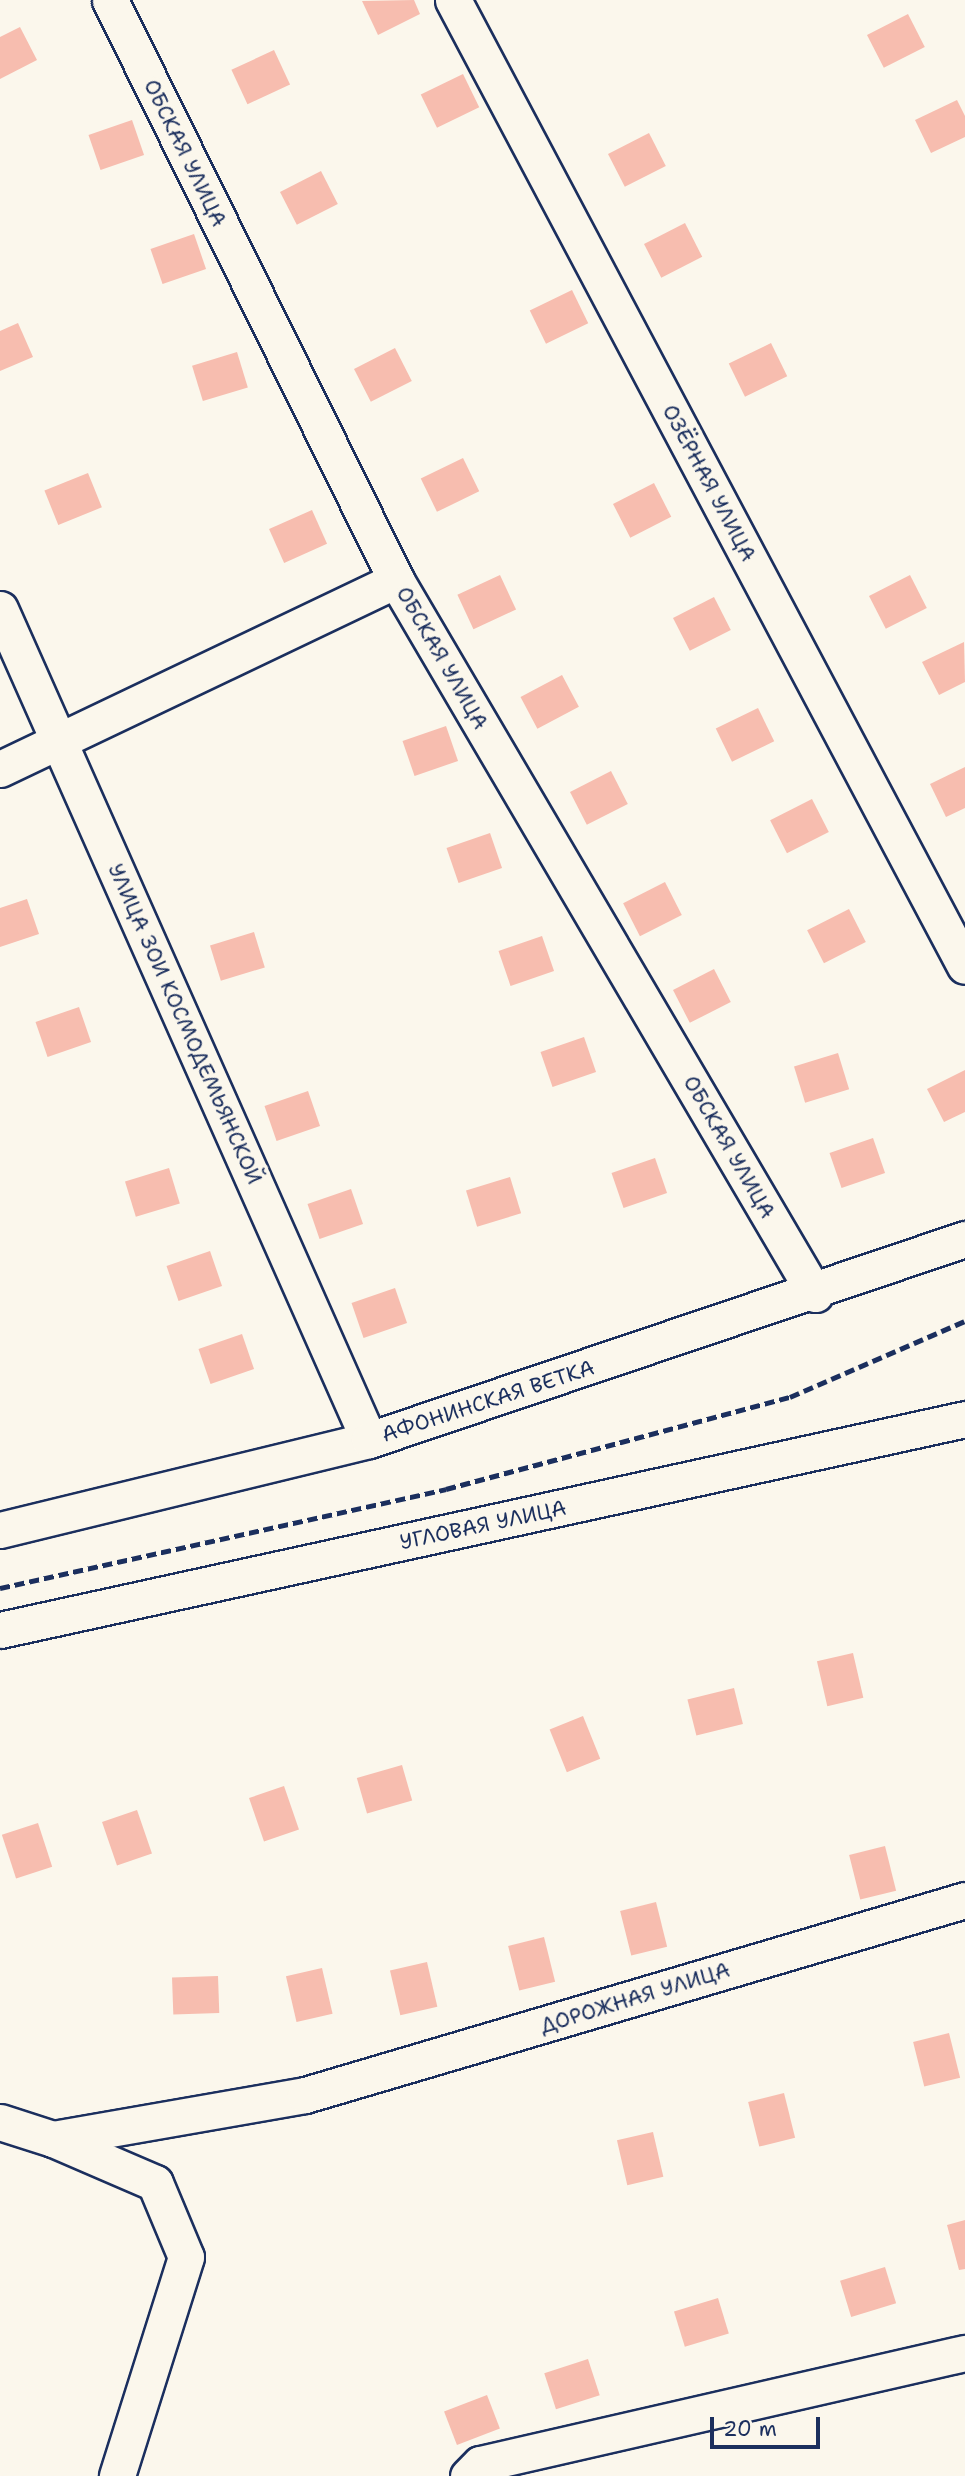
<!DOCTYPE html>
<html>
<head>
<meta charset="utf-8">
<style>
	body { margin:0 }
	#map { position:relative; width:965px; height:2476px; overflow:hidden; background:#fbf7ec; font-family:"Shantell Sans",sans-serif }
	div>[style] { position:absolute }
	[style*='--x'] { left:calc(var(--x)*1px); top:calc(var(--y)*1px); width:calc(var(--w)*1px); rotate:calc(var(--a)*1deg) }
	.building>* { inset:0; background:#f7bdaf; transform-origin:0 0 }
	.roads { filter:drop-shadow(2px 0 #1b2f5e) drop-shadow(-2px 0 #1b2f5e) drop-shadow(0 2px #1b2f5e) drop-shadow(0 -2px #1b2f5e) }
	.minor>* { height:35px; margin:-17.5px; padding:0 17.5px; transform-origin:17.5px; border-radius:17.5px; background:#fbf7ec }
	.rail>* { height:5px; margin-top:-2.5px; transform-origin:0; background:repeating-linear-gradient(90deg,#1b2f5e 0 10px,transparent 0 15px) }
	span { translate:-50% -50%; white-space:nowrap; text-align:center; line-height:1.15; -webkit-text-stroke:7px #fbf7ec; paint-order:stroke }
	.street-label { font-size:21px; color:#1b2f5e }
	.scale { position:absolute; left:710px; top:2417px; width:110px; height:32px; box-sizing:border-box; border:4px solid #1b2f5e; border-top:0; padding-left:9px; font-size:21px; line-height:24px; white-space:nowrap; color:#1b2f5e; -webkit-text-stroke:5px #fbf7ec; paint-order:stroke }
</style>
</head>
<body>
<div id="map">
	<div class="building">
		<div style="clip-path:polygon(414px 0,420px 14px,378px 35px,362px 1px)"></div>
		<div style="left:908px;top:14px;width:37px;height:46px;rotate:63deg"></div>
		<div style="clip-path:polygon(20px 27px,37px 60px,0 79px,0 37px)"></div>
		<div style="left:274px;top:50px;width:38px;height:47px;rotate:65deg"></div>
		<div style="left:463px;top:74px;width:37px;height:47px;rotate:64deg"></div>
		<div style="clip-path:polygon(957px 100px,965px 116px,965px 137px,931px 153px,915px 120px)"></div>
		<div style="left:132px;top:120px;width:37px;height:46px;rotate:71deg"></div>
		<div style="left:649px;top:133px;width:37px;height:46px;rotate:63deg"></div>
		<div style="left:321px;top:171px;width:37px;height:46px;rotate:63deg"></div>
		<div style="left:685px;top:223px;width:38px;height:46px;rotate:63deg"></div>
		<div style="left:194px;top:234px;width:37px;height:46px;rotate:71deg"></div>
		<div style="left:572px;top:290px;width:37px;height:47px;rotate:64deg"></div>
		<div style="clip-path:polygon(18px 323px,33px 357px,0 371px,0 331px)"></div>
		<div style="left:771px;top:343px;width:37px;height:47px;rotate:64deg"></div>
		<div style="left:395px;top:348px;width:37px;height:46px;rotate:63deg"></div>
		<div style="left:237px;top:352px;width:37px;height:47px;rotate:73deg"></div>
		<div style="left:463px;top:458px;width:37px;height:47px;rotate:64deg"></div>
		<div style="left:88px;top:473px;width:37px;height:47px;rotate:68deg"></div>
		<div style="left:654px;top:483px;width:38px;height:46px;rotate:63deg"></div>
		<div style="left:312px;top:510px;width:37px;height:47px;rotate:66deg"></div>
		<div style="left:500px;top:575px;width:38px;height:47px;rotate:65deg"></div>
		<div style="left:910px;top:575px;width:37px;height:46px;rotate:63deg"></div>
		<div style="left:714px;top:597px;width:37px;height:46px;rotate:63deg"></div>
		<div style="clip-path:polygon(964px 642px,965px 682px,939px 695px,922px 662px)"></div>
		<div style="left:562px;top:675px;width:36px;height:47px;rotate:62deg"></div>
		<div style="left:758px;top:708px;width:37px;height:47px;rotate:64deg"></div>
		<div style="left:446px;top:726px;width:37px;height:46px;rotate:71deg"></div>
		<div style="clip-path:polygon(965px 767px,965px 808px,946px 817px,930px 784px)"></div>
		<div style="left:611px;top:771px;width:37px;height:46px;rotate:63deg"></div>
		<div style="left:812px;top:799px;width:37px;height:47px;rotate:63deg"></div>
		<div style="left:490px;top:833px;width:37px;height:46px;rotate:71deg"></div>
		<div style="left:665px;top:882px;width:37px;height:47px;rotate:63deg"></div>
		<div style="clip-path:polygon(27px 899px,39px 934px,0 947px,0 908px)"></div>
		<div style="left:849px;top:909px;width:37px;height:47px;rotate:63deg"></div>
		<div style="left:254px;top:932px;width:37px;height:46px;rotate:73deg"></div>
		<div style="left:542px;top:936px;width:37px;height:46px;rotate:71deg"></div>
		<div style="left:714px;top:969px;width:37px;height:46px;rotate:63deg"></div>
		<div style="left:79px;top:1007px;width:37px;height:46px;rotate:71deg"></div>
		<div style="left:584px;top:1037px;width:37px;height:46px;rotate:71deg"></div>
		<div style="left:838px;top:1053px;width:38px;height:46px;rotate:73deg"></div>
		<div style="clip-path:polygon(965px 1070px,965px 1112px,944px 1122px,927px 1089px)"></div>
		<div style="left:308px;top:1091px;width:37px;height:46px;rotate:71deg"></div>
		<div style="left:873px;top:1138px;width:37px;height:46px;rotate:71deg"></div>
		<div style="left:655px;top:1158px;width:37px;height:46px;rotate:71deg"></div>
		<div style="left:169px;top:1168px;width:37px;height:46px;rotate:73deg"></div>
		<div style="left:510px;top:1177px;width:38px;height:46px;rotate:73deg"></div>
		<div style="left:351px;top:1189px;width:37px;height:46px;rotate:71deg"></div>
		<div style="left:210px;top:1251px;width:37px;height:46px;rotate:71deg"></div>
		<div style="left:395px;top:1288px;width:37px;height:46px;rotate:71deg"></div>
		<div style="left:242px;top:1334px;width:37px;height:46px;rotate:71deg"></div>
		<div style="left:853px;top:1653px;width:46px;height:37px;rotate:77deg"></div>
		<div style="left:734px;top:1688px;width:37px;height:48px;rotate:76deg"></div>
		<div style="left:583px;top:1716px;width:46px;height:36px;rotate:68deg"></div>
		<div style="left:402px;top:1765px;width:37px;height:47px;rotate:74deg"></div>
		<div style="left:284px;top:1786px;width:46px;height:37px;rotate:71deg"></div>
		<div style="left:137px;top:1810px;width:46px;height:37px;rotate:71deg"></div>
		<div style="left:38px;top:1823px;width:46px;height:38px;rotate:72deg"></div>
		<div style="left:885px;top:1846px;width:46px;height:37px;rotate:76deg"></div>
		<div style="left:656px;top:1902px;width:46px;height:37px;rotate:76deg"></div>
		<div style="left:544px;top:1937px;width:46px;height:37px;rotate:76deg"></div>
		<div style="left:427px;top:1962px;width:46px;height:38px;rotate:77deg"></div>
		<div style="left:322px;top:1968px;width:47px;height:37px;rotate:77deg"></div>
		<div style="left:218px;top:1976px;width:37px;height:46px;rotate:88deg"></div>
		<div style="left:949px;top:2033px;width:46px;height:37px;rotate:76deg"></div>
		<div style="left:784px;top:2093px;width:46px;height:37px;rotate:76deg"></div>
		<div style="left:653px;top:2132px;width:46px;height:37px;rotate:77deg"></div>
		<div style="clip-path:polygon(965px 2220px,965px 2269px,959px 2270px,947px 2225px)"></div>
		<div style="left:885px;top:2267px;width:38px;height:47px;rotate:73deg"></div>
		<div style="left:718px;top:2298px;width:37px;height:46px;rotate:73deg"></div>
		<div style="left:588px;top:2359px;width:38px;height:46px;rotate:72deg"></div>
		<div style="left:487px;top:2395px;width:36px;height:46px;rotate:69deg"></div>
	</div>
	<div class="roads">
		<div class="minor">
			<div style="--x:110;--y:0;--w:647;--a:63.75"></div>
			<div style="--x:396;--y:580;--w:828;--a:59.59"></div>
			<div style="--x:453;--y:0;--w:1093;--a:62.08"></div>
			<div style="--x:0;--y:609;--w:909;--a:66.06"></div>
			<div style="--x:0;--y:769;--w:439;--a:-25.5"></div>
			<div style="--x:0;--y:1530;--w:380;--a:-13.7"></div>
			<div style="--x:369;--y:1440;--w:629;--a:-18.64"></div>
			<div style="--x:0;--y:1630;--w:988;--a:-12.33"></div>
			<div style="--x:0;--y:2122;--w:56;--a:17.8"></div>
			<div style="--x:53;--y:2139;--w:256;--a:-9.9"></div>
			<div style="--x:305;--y:2095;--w:688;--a:-16.46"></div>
			<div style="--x:53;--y:2139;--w:111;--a:23.3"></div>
			<div style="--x:155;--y:2183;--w:80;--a:67.3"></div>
			<div style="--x:186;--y:2257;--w:230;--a:107.5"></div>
			<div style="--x:468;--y:2476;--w:17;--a:-45"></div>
			<div style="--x:480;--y:2464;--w:498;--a:-12.9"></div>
		</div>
	</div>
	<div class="rail">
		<div style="--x:0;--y:1588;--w:457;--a:-12.5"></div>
		<div style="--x:446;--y:1489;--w:356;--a:-15"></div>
		<div style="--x:790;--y:1397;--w:191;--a:-23.5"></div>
	</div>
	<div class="street-label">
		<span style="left:185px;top:153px;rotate:64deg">ОБСКАЯ УЛИЦА</span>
		<span style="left:709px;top:483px;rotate:62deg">ОЗЁРНАЯ УЛИЦА</span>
		<span style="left:442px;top:658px;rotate:60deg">ОБСКАЯ УЛИЦА</span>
		<span style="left:185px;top:1024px;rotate:66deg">УЛИЦА ЗОИ КОСМОДЕМЬЯНСКОЙ</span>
		<span style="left:729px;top:1147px;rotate:60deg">ОБСКАЯ УЛИЦА</span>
		<span style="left:488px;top:1401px;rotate:-18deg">АФОНИНСКАЯ ВЕТКА</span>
		<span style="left:483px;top:1525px;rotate:-12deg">УГЛОВАЯ УЛИЦА</span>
		<span style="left:635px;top:1998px;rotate:-17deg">ДОРОЖНАЯ УЛИЦА</span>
	</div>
	<div class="scale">20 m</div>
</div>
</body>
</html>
